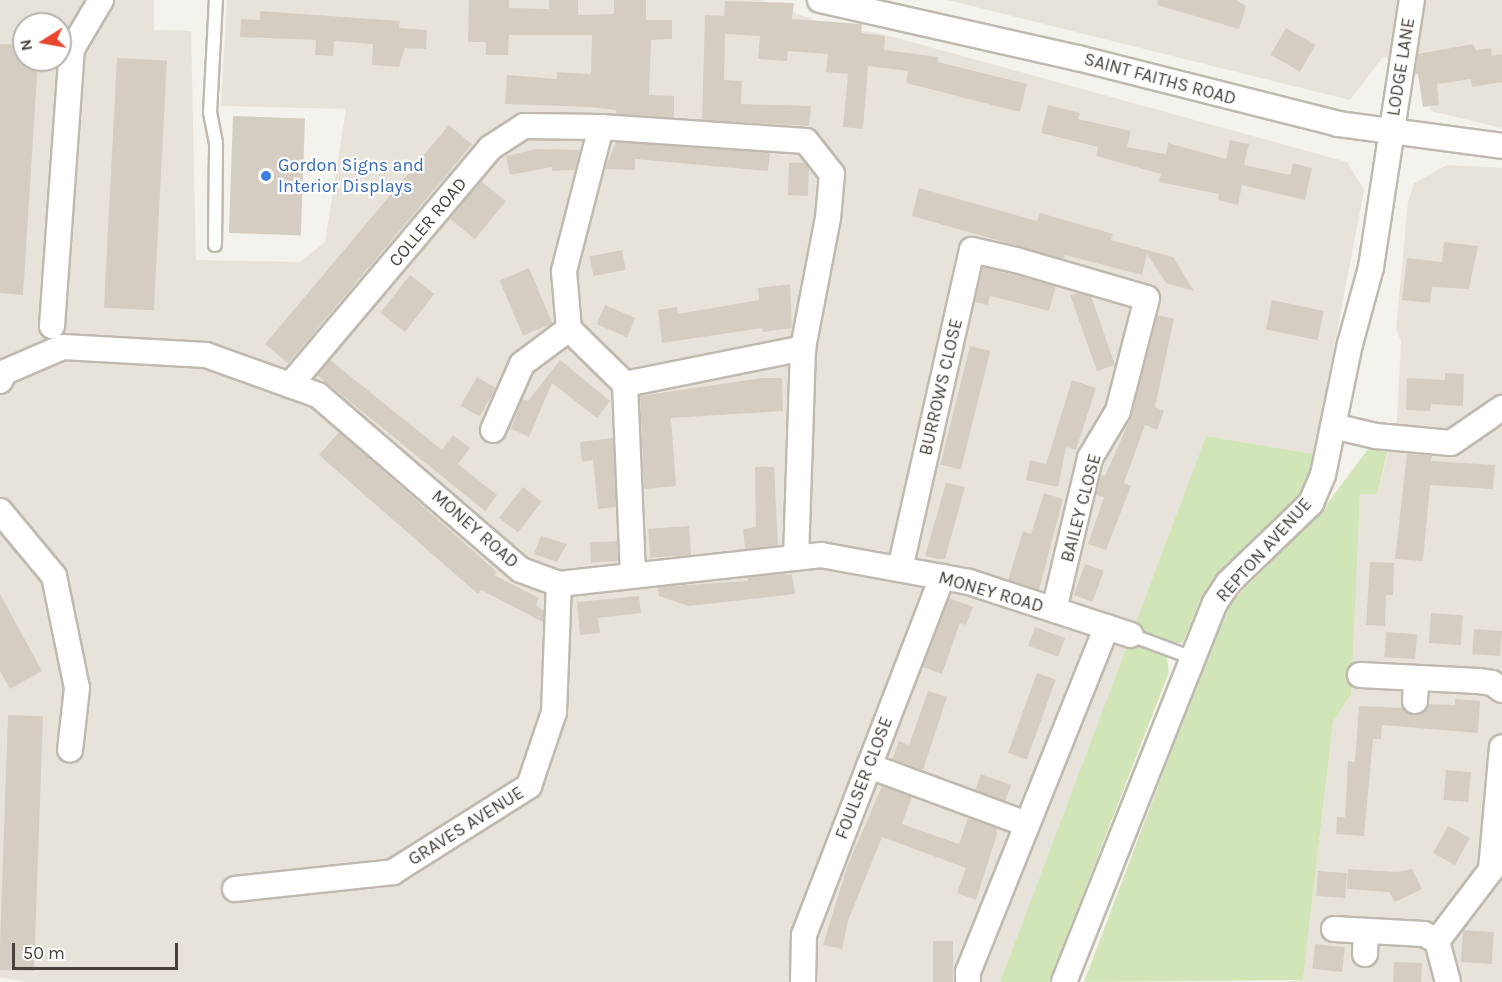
<!DOCTYPE html>
<html>
<head>
<meta charset="utf-8">
<style>
	body { margin:0 }
	#map { position:relative; width:1502px; height:982px; overflow:hidden; background:#f4f2ec; font-family:Karla,sans-serif }
	div>[style] { position:absolute }
	[style*='--x'] { left:calc(var(--x)*1px); top:calc(var(--y)*1px); width:calc(var(--w)*1px); rotate:calc(var(--a)*1deg) }
	.residential>* { inset:0; background:#e8e3da }
	.green>* { inset:0; background:#d2e5b9 }
	.building>* { inset:0; background:#d5cdc2; transform-origin:0 0 }
	.roads { filter:drop-shadow(2px 0 #bfb9af) drop-shadow(-2px 0 #bfb9af) drop-shadow(0 2px #bfb9af) drop-shadow(0 -2px #bfb9af) }
	.lane>* { height:12px; margin:-6px; padding:0 6px; transform-origin:6px; border-radius:6px; background:#fff }
	.street>* { height:24px; margin:-12px; padding:0 12px; transform-origin:12px; border-radius:12px; background:#fff }
	.dots>* { width:16px; height:16px; translate:-50% -50%; box-sizing:border-box; border:3px solid #fff; border-radius:50% }
	span { translate:-50% -50%; white-space:nowrap; text-align:center; line-height:1.15; -webkit-text-stroke:4.5px #fff; paint-order:stroke }
	.street-label { font-size:18px; color:#48423a }
	.shop-label { font-size:18px; color:#366cbe }
	.left { translate:0 -50%; text-align:left }
	.north { position:absolute; left:12px; top:12px; width:60px; height:60px; box-sizing:border-box; background:#fff; border:2px solid #b6b3b0; border-radius:50%; rotate:259deg; font-size:16px; font-weight:700; line-height:24px; text-align:center; color:#48423a }
	.north::after { content:''; display:block; margin:auto; width:21px; height:27px; background:#e74730; clip-path:polygon(50% 0,100% 100%,50% 72%,0 100%) }
	.scale { position:absolute; left:12px; top:943px; width:166px; height:27px; box-sizing:border-box; border:3px solid #48423a; border-top:0; padding-left:8px; font-size:18px; line-height:21px; white-space:nowrap; color:#48423a; -webkit-text-stroke:4px #fff; paint-order:stroke }
</style>
</head>
<body>
<div id="map">
	<div class="residential">
		<div style="clip-path:polygon(evenodd,0 0,154px 0,154px 30px,191px 31px,196px 260px,300px 262px,325px 242px,346px 109px,221px 106px,227px 0,761px 0,817px 21px,886px 35px,1347px 162px,1364px 190px,1314px 454px,1206px 436px,1000px 982px,27px 982px,0 977px,0 0,24px 24px,60px 24px,60px 60px,24px 60px,24px 24px)"></div>
		<div style="clip-path:polygon(947px 0,1502px 0,1502px 128px,1431px 111px,1423px 62px,1383px 57px,1350px 100px)"></div>
		<div style="clip-path:polygon(1447px 165px,1502px 168px,1502px 982px,1287px 982px,1303px 980px,1333px 722px,1350px 697px,1360px 495px,1377px 494px,1397px 420px,1401px 341px,1396px 329px,1408px 202px,1414px 183px)"></div>
	</div>
	<div class="green">
		<div style="clip-path:polygon(1206px 436px,1314px 454px,1306px 486px,1293px 508px,1200px 600px,1183px 642px,1165px 648px,1169px 672px,1049px 982px,1000px 982px)"></div>
		<div style="clip-path:polygon(1374px 441px,1388px 450px,1377px 494px,1360px 495px,1351px 695px,1333px 722px,1303px 980px,1084px 982px,1199px 678px,1232px 601px,1321px 512px)"></div>
	</div>
	<div class="building">
		<div style="clip-path:polygon(469px 0,509px 0,509px 8px,549px 9px,549px 0,578px 0,578px 15px,614px 14px,614px 0,646px 0,646px 20px,672px 20px,672px 39px,651px 40px,649px 95px,674px 96px,674px 118px,616px 114px,616px 110px,590px 107px,505px 104px,507px 75px,557px 79px,557px 72px,591px 74px,592px 35px,509px 35px,508px 55px,486px 55px,486px 42px,468px 42px)"></div>
		<div style="clip-path:polygon(1158px 0,1236px 0,1246px 6px,1239px 29px,1157px 5px)"></div>
		<div style="clip-path:polygon(725px 1px,794px 3px,792px 19px,862px 24px,861px 33px,885px 36px,884px 50px,938px 57px,938px 62px,1027px 84px,1020px 112px,906px 83px,908px 71px,868px 66px,863px 129px,843px 127px,848px 74px,826px 72px,828px 54px,788px 51px,787px 61px,758px 59px,760px 36px,725px 34px,724px 80px,742px 81px,741px 104px,811px 106px,809px 126px,702px 120px,705px 15px,724px 16px)"></div>
		<div style="clip-path:polygon(260px 11px,400px 21px,399px 28px,427px 30px,426px 49px,405px 48px,399px 67px,372px 65px,373px 44px,334px 41px,333px 56px,315px 55px,316px 40px,240px 37px,241px 19px,260px 20px)"></div>
		<div style="left:1286px;top:28px;width:34px;height:31px;rotate:30deg"></div>
		<div style="clip-path:polygon(0 44px,24px 45px,24px 60px,38px 60px,23px 295px,0 293px)"></div>
		<div style="clip-path:polygon(1473px 44px,1476px 50px,1491px 48px,1492px 56px,1502px 54px,1502px 82px,1472px 87px,1471px 79px,1437px 84px,1439px 105px,1423px 107px,1418px 74px,1415px 75px,1418px 54px)"></div>
		<div style="left:117px;top:58px;width:50px;height:250px;rotate:3deg"></div>
		<div style="clip-path:polygon(1048px 105px,1080px 113px,1078px 119px,1131px 131px,1127px 147px,1166px 154px,1168px 143px,1226px 159px,1230px 140px,1249px 144px,1244px 165px,1290px 175px,1293px 163px,1312px 168px,1305px 200px,1242px 185px,1238px 205px,1218px 200px,1219px 194px,1159px 182px,1161px 174px,1096px 156px,1098px 147px,1041px 133px)"></div>
		<div style="left:233px;top:116px;width:72px;height:117px;rotate:2deg"></div>
		<div style="left:449px;top:125px;width:30px;height:286px;rotate:40deg"></div>
		<div style="clip-path:polygon(616px 142px,770px 153px,768px 171px,635px 159px,635px 170px,605px 169px)"></div>
		<div style="clip-path:polygon(537px 149px,580px 150px,575px 170px,552px 171px,552px 167px,510px 175px,506px 156px)"></div>
		<div style="clip-path:polygon(789px 163px,805px 163px,809px 168px,808px 196px,788px 195px)"></div>
		<div style="left:481px;top:181px;width:32px;height:49px;rotate:39deg"></div>
		<div style="clip-path:polygon(919px 188px,1037px 221px,1040px 213px,1113px 234px,1111px 240px,1173px 257px,1194px 291px,1166px 283px,1147px 254px,1142px 275px,1065px 255px,1064px 259px,912px 216px)"></div>
		<div style="clip-path:polygon(1444px 242px,1478px 246px,1469px 289px,1432px 287px,1430px 303px,1402px 300px,1407px 258px,1442px 262px)"></div>
		<div style="left:622px;top:250px;width:20px;height:33px;rotate:79deg"></div>
		<div style="clip-path:polygon(983px 267px,1056px 286px,1049px 311px,990px 296px,988px 305px,975px 302px)"></div>
		<div style="left:529px;top:268px;width:60px;height:32px;rotate:67deg"></div>
		<div style="left:410px;top:275px;width:31px;height:48px;rotate:38deg"></div>
		<div style="clip-path:polygon(790px 284px,792px 328px,763px 332px,762px 328px,662px 343px,658px 310px,677px 307px,678px 314px,759px 300px,758px 288px)"></div>
		<div style="clip-path:polygon(1078px 293px,1091px 296px,1115px 365px,1097px 371px,1070px 295px)"></div>
		<div style="left:1272px;top:300px;width:53px;height:30px;rotate:12deg"></div>
		<div style="left:605px;top:305px;width:33px;height:21px;rotate:23deg"></div>
		<div style="clip-path:polygon(1157px 315px,1174px 319px,1155px 407px,1164px 411px,1157px 430px,1145px 425px,1124px 483px,1131px 486px,1106px 550px,1088px 544px,1104px 497px,1096px 495px,1101px 475px,1105px 476px,1132px 415px)"></div>
		<div style="left:970px;top:346px;width:21px;height:122px;rotate:14deg"></div>
		<div style="clip-path:polygon(330px 360px,442px 450px,453px 435px,470px 448px,458px 464px,497px 495px,485px 511px,317px 375px)"></div>
		<div style="clip-path:polygon(560px 360px,610px 401px,597px 418px,552px 383px,529px 437px,511px 429px,522px 399px,528px 401px)"></div>
		<div style="clip-path:polygon(1445px 373px,1464px 374px,1463px 406px,1431px 404px,1430px 411px,1406px 410px,1407px 378px,1445px 380px)"></div>
		<div style="left:477px;top:377px;width:22px;height:33px;rotate:30deg"></div>
		<div style="clip-path:polygon(762px 378px,782px 378px,783px 411px,671px 418px,676px 486px,644px 489px,640px 396px)"></div>
		<div style="clip-path:polygon(1072px 380px,1096px 388px,1076px 450px,1066px 447px,1058px 487px,1026px 480px,1030px 460px,1046px 464px)"></div>
		<div style="clip-path:polygon(339px 432px,497px 572px,494px 575px,539px 598px,536px 605px,544px 611px,543px 622px,481px 590px,478px 594px,319px 455px)"></div>
		<div style="clip-path:polygon(613px 438px,616px 507px,598px 509px,593px 460px,582px 462px,580px 442px)"></div>
		<div style="clip-path:polygon(1407px 454px,1432px 456px,1431px 461px,1495px 465px,1493px 489px,1430px 485px,1423px 561px,1395px 559px)"></div>
		<div style="clip-path:polygon(755px 467px,774px 467px,778px 545px,745px 549px,743px 529px,756px 527px)"></div>
		<div style="clip-path:polygon(946px 483px,965px 487px,945px 559px,938px 559px,925px 556px)"></div>
		<div style="left:523px;top:487px;width:24px;height:39px;rotate:38deg"></div>
		<div style="clip-path:polygon(1044px 493px,1063px 499px,1039px 590px,1008px 580px,1023px 531px,1031px 534px)"></div>
		<div style="left:689px;top:526px;width:29px;height:41px;rotate:86deg"></div>
		<div style="clip-path:polygon(541px 536px,567px 544px,557px 562px,534px 554px)"></div>
		<div style="left:617px;top:541px;width:20px;height:27px;rotate:87deg"></div>
		<div style="clip-path:polygon(1370px 562px,1394px 563px,1393px 595px,1386px 595px,1385px 626px,1366px 625px)"></div>
		<div style="left:1085px;top:564px;width:20px;height:33px;rotate:20deg"></div>
		<div style="clip-path:polygon(780px 574px,792px 575px,795px 594px,689px 606px,659px 596px,658px 587px,748px 581px,748px 577px)"></div>
		<div style="clip-path:polygon(0 594px,42px 671px,10px 689px,0 671px)"></div>
		<div style="clip-path:polygon(639px 596px,641px 613px,598px 618px,600px 633px,580px 635px,577px 602px)"></div>
		<div style="clip-path:polygon(949px 598px,973px 607px,966px 625px,960px 623px,942px 674px,923px 667px)"></div>
		<div style="left:1431px;top:613px;width:32px;height:30px;rotate:4deg"></div>
		<div style="left:1035px;top:627px;width:32px;height:20px;rotate:20deg"></div>
		<div style="left:1474px;top:629px;width:28px;height:25px;rotate:4deg"></div>
		<div style="left:1386px;top:632px;width:31px;height:25px;rotate:4deg"></div>
		<div style="left:1037px;top:673px;width:20px;height:85px;rotate:20deg"></div>
		<div style="clip-path:polygon(928px 691px,947px 697px,923px 770px,892px 759px,899px 741px,909px 745px)"></div>
		<div style="clip-path:polygon(1455px 699px,1480px 701px,1478px 733px,1382px 725px,1381px 739px,1373px 739px,1364px 836px,1336px 834px,1337px 817px,1345px 817px,1348px 761px,1355px 762px,1359px 706px,1403px 708px,1415px 715px,1422px 713px,1429px 704px,1455px 705px)"></div>
		<div style="left:8px;top:715px;width:35px;height:255px;rotate:2deg"></div>
		<div style="left:1446px;top:770px;width:25px;height:30px;rotate:5deg"></div>
		<div style="left:981px;top:774px;width:32px;height:17px;rotate:20deg"></div>
		<div style="clip-path:polygon(882px 786px,912px 797px,902px 824px,959px 844px,968px 818px,996px 828px,997px 834px,976px 900px,957px 893px,966px 868px,882px 837px,848px 921px,842px 949px,823px 945px,847px 867px)"></div>
		<div style="left:1448px;top:826px;width:25px;height:31px;rotate:29deg"></div>
		<div style="clip-path:polygon(1348px 869px,1398px 872px,1412px 869px,1422px 889px,1395px 902px,1389px 892px,1347px 889px)"></div>
		<div style="left:1318px;top:871px;width:29px;height:25px;rotate:4deg"></div>
		<div style="left:1463px;top:930px;width:31px;height:32px;rotate:4deg"></div>
		<div style="left:933px;top:941px;width:20px;height:41px"></div>
		<div style="left:1315px;top:944px;width:30px;height:25px;rotate:6deg"></div>
		<div style="left:1394px;top:962px;width:28px;height:20px;rotate:2deg"></div>
	</div>
	<div class="roads">
		<div class="lane">
			<div style="--x:215;--y:245;--w:102;--a:-89.4"></div>
			<div style="--x:216;--y:143;--w:31;--a:-101"></div>
			<div style="--x:210;--y:113;--w:113;--a:-87"></div>
			<div style="--x:1131;--y:635;--w:66;--a:20.4"></div>
		</div>
		<div class="street">
			<div style="--x:820;--y:0;--w:264;--a:12.7"></div>
			<div style="--x:1078;--y:58;--w:268;--a:14.2"></div>
			<div style="--x:1338;--y:124;--w:165;--a:7.6"></div>
			<div style="--x:601;--y:127;--w:149;--a:104.4"></div>
			<div style="--x:564;--y:271;--w:58;--a:85.1"></div>
			<div style="--x:569;--y:329;--w:78;--a:44.5"></div>
			<div style="--x:625;--y:384;--w:182;--a:-11.4"></div>
			<div style="--x:52;--y:326;--w:278;--a:-85.9"></div>
			<div style="--x:72;--y:49;--w:57;--a:-59.4"></div>
			<div style="--x:0;--y:381;--w:10;--a:-61"></div>
			<div style="--x:5;--y:372;--w:63;--a:-23.3"></div>
			<div style="--x:63;--y:347;--w:143;--a:3.2"></div>
			<div style="--x:206;--y:355;--w:119;--a:19.7"></div>
			<div style="--x:318;--y:395;--w:268;--a:40.8"></div>
			<div style="--x:521;--y:570;--w:40;--a:20.2"></div>
			<div style="--x:559;--y:584;--w:264;--a:-6.3"></div>
			<div style="--x:821;--y:555;--w:150;--a:10.3"></div>
			<div style="--x:969;--y:582;--w:170;--a:18.1"></div>
			<div style="--x:625;--y:384;--w:190;--a:87.6"></div>
			<div style="--x:290;--y:385;--w:310;--a:-49.8"></div>
			<div style="--x:490;--y:148;--w:40;--a:-32.9"></div>
			<div style="--x:524;--y:126;--w:77;--a:0.7"></div>
			<div style="--x:601;--y:127;--w:205;--a:3.9"></div>
			<div style="--x:806;--y:141;--w:42;--a:51.8"></div>
			<div style="--x:832;--y:174;--w:44;--a:95.2"></div>
			<div style="--x:828;--y:218;--w:132;--a:100.9"></div>
			<div style="--x:803;--y:348;--w:209;--a:91.9"></div>
			<div style="--x:1333;--y:426;--w:44;--a:13.1"></div>
			<div style="--x:1376;--y:436;--w:75;--a:5.3"></div>
			<div style="--x:1451;--y:443;--w:62;--a:-34.5"></div>
			<div style="--x:493;--y:430;--w:72;--a:-66.3"></div>
			<div style="--x:522;--y:364;--w:59;--a:-36.7"></div>
			<div style="--x:0;--y:511;--w:85;--a:50.3"></div>
			<div style="--x:54;--y:576;--w:114;--a:78.4"></div>
			<div style="--x:77;--y:688;--w:62;--a:96.4"></div>
			<div style="--x:900;--y:569;--w:327;--a:-77.3"></div>
			<div style="--x:972;--y:250;--w:45;--a:12.8"></div>
			<div style="--x:1016;--y:260;--w:136;--a:16.2"></div>
			<div style="--x:1147;--y:298;--w:117;--a:104.4"></div>
			<div style="--x:1118;--y:411;--w:55;--a:120.8"></div>
			<div style="--x:1090;--y:458;--w:156;--a:103.3"></div>
			<div style="--x:1360;--y:675;--w:118;--a:2.9"></div>
			<div style="--x:1478;--y:681;--w:14;--a:8"></div>
			<div style="--x:1492;--y:683;--w:12;--a:35"></div>
			<div style="--x:1415;--y:701;--w:22;--a:-87"></div>
			<div style="--x:869;--y:766;--w:168;--a:20.2"></div>
			<div style="--x:235;--y:889;--w:159;--a:-6.1"></div>
			<div style="--x:393;--y:872;--w:161;--a:-32.3"></div>
			<div style="--x:529;--y:786;--w:78;--a:-71.3"></div>
			<div style="--x:554;--y:712;--w:128;--a:-87.8"></div>
			<div style="--x:1334;--y:929;--w:90;--a:3.2"></div>
			<div style="--x:1424;--y:934;--w:15;--a:28"></div>
			<div style="--x:1437;--y:941;--w:42;--a:75"></div>
			<div style="--x:1437;--y:941;--w:89;--a:-52.7"></div>
			<div style="--x:1491;--y:870;--w:123;--a:-84.9"></div>
			<div style="--x:1365;--y:954;--w:23;--a:-88"></div>
			<div style="--x:803;--y:982;--w:47;--a:-88.8"></div>
			<div style="--x:804;--y:935;--w:384;--a:-68.9"></div>
			<div style="--x:968;--y:982;--w:10;--a:-90"></div>
			<div style="--x:968;--y:972;--w:372;--a:-68.1"></div>
			<div style="--x:1064;--y:982;--w:408;--a:-68.3"></div>
			<div style="--x:1215;--y:603;--w:24;--a:-57"></div>
			<div style="--x:1228;--y:583;--w:115;--a:-43.9"></div>
			<div style="--x:1311;--y:503;--w:30;--a:-67"></div>
			<div style="--x:1323;--y:475;--w:134;--a:-78.4"></div>
			<div style="--x:1350;--y:344;--w:80;--a:-74.7"></div>
			<div style="--x:1371;--y:267;--w:270;--a:-81.3"></div>
		</div>
	</div>
	<div class="dots">
		<div style="left:266px;top:176px;background:#3f7fe0"></div>
	</div>
	<div class="street-label">
		<span style="left:1401px;top:67px;rotate:-81deg">LODGE LANE</span>
		<span style="left:1160px;top:79px;rotate:15deg">SAINT FAITHS ROAD</span>
		<span style="left:428px;top:222px;rotate:-50deg">COLLER ROAD</span>
		<span style="left:941px;top:387px;rotate:-77deg">BURROWS CLOSE</span>
		<span style="left:1081px;top:508px;rotate:-75deg">BAILEY CLOSE</span>
		<span style="left:475px;top:529px;rotate:41deg">MONEY ROAD</span>
		<span style="left:1264px;top:550px;rotate:-48deg">REPTON AVENUE</span>
		<span style="left:991px;top:592px;rotate:16deg">MONEY ROAD</span>
		<span style="left:864px;top:778px;rotate:-69deg">FOULSER CLOSE</span>
		<span style="left:466px;top:826px;rotate:-32deg">GRAVES AVENUE</span>
	</div>
	<div class="shop-label">
		<span class="left" style="left:278px;top:176px">Gordon Signs and<br>Interior Displays</span>
	</div>
	<div class="north">N</div>
	<div class="scale">50 m</div>
</div>
</body>
</html>
